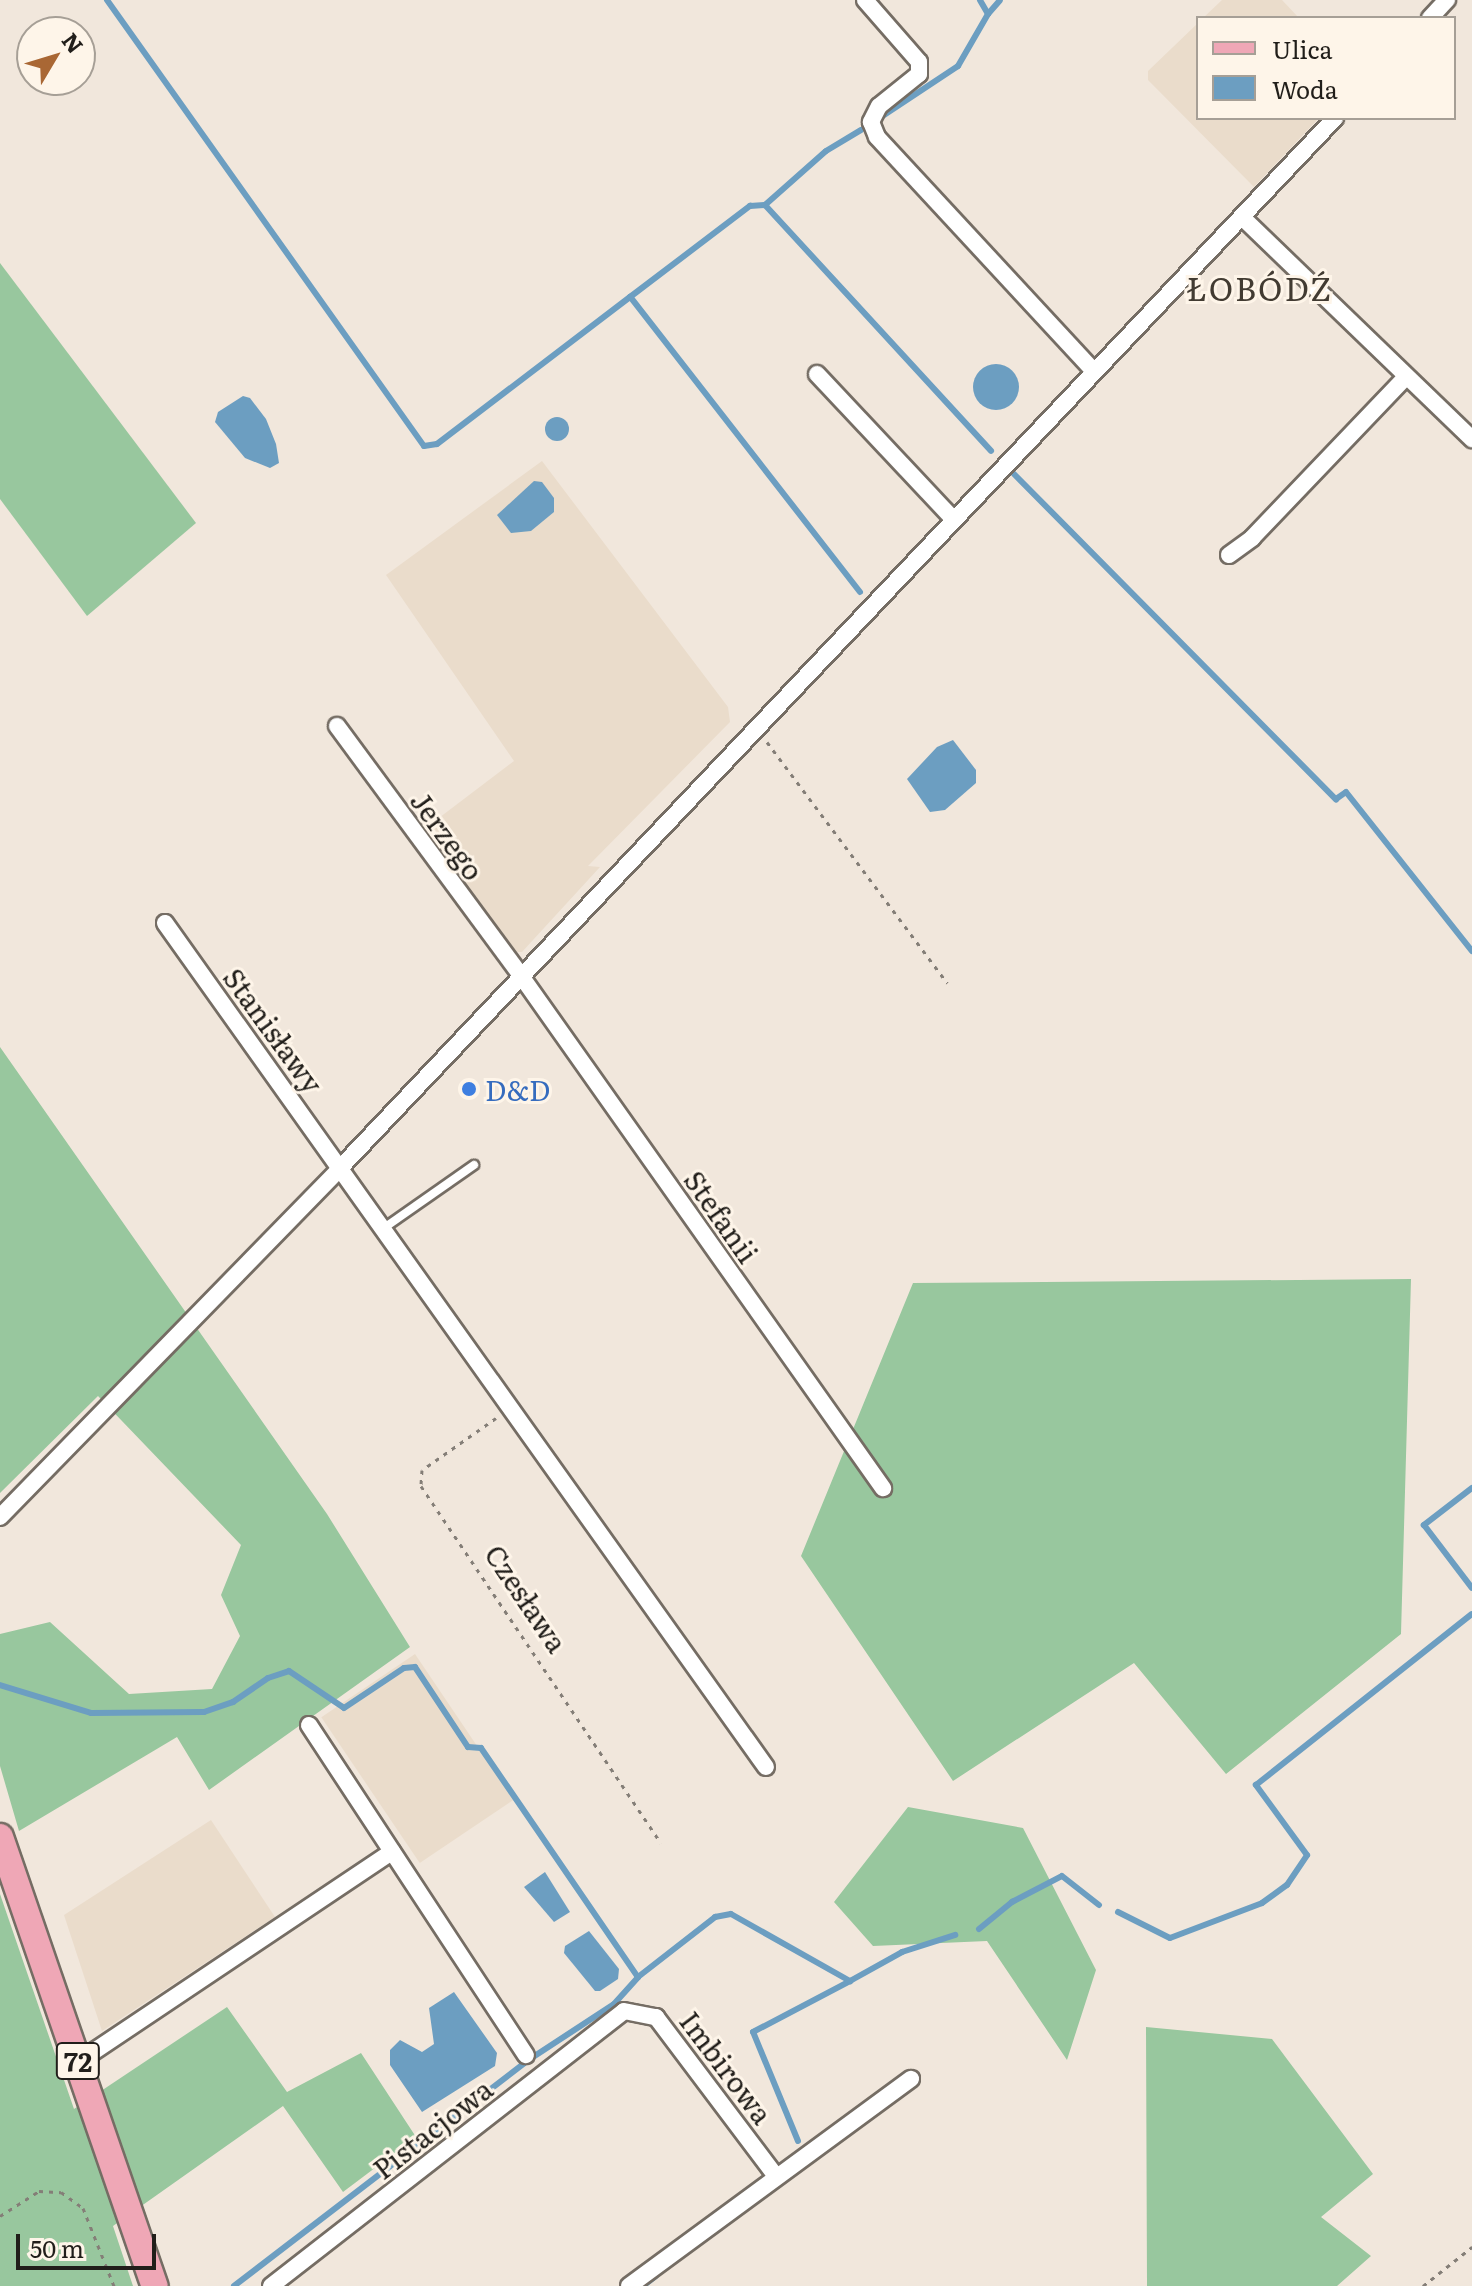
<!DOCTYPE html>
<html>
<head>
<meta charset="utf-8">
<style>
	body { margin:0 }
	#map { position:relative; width:1472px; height:2286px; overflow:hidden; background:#f1e7dc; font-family:Literata,serif }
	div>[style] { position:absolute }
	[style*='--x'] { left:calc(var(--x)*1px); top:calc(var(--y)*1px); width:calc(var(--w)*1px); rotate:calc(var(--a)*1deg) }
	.built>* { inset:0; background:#eadccb; transform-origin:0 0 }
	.forest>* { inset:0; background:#98c79e }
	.water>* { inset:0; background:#6c9ec1 }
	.round { border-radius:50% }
	.stream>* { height:6px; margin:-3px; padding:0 3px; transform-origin:3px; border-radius:3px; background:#6c9ec1 }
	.path>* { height:3px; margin-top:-1.5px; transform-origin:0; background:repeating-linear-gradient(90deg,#847e77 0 4px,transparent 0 10px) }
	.roads { filter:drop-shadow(2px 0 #756d64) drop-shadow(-2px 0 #756d64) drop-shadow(0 2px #756d64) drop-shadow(0 -2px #756d64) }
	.lane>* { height:8px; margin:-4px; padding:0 4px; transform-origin:4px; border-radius:4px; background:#fff }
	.street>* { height:16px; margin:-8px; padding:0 8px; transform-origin:8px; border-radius:8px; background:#fff }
	.primary>* { height:26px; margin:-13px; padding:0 13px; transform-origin:13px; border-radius:13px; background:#efa7b6 }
	.dots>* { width:22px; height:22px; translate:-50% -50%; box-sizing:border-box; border:4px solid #fef5e9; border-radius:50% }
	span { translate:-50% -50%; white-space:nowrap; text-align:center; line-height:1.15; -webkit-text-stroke:6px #fef5e9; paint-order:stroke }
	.shield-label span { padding:2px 6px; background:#fef5e9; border:2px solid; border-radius:6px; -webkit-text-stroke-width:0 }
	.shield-label { font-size:26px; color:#211e1a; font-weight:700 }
	.street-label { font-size:28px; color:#211e1a }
	.shop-label { font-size:28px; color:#366cbe }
	.left { translate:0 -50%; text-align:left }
	.quarter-label { font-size:32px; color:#423b32; letter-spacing:2px }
	.legend { position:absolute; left:1196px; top:16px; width:260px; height:104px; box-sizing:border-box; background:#fef5e9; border:2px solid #a69f96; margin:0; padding:10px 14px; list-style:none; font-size:24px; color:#211e1a }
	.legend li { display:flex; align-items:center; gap:16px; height:40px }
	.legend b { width:40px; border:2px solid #a69f96 }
	.north { position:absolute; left:16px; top:16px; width:80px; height:80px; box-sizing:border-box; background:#fef5e9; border:2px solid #a69f96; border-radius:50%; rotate:52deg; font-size:22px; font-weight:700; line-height:32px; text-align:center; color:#211e1a }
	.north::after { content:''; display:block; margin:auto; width:28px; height:36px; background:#a96734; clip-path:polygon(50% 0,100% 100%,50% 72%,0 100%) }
	.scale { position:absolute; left:16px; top:2234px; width:140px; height:36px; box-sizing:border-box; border:4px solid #211e1a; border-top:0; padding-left:10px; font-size:24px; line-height:28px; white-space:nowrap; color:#211e1a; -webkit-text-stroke:6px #fef5e9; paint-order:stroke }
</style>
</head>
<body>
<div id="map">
	<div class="built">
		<div style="clip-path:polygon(1222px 0,1282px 0,1299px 18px,1203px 18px)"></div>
		<div style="clip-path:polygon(1198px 23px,1198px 118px,1319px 118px,1254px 187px,1148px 80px,1148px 71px)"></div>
		<div style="clip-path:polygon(542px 461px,728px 707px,730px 722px,588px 866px,600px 867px,522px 952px,511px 952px,423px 830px,514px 761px,386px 575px)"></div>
		<div style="left:415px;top:1654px;width:176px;height:113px;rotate:56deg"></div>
		<div style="clip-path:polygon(211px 1820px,275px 1917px,102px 2031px,64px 1915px)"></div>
	</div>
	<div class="forest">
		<div style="clip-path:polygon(0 263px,196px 523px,87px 616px,0 499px)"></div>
		<div style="clip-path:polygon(0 1047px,327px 1514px,410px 1647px,209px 1790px,177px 1737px,19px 1831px,0 1766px,0 1634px,50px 1622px,129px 1694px,212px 1689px,240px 1636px,221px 1595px,241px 1545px,98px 1396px,0 1493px)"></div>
		<div style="clip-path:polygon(1411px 1279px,1401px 1634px,1226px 1774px,1134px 1663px,953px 1781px,801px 1556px,913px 1283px)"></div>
		<div style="clip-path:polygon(908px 1807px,1023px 1828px,1096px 1970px,1067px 2060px,987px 1941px,873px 1946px,834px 1902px)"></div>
		<div style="clip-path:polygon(0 1894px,74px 2109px,227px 2007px,287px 2092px,361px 2053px,416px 2137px,343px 2192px,283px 2106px,113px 2226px,133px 2286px,0 2286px)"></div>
		<div style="clip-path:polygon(1146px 2027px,1272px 2039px,1373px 2174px,1321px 2217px,1371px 2256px,1337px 2286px,1147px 2286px)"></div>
	</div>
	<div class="water">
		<div class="round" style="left:973px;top:364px;width:46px;height:46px"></div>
		<div style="clip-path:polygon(243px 396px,250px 398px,266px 419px,276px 444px,279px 463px,270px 468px,245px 458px,215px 422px,218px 412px)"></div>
		<div class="round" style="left:545px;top:417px;width:24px;height:24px"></div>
		<div style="clip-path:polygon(534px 481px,542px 482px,554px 498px,554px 512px,531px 531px,511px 533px,497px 515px)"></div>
		<div style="clip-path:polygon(953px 740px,976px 770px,976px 783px,945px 810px,930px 812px,907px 779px,937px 747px)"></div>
		<div style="clip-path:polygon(545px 1872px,570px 1912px,554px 1922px,524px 1887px)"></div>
		<div style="clip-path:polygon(589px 1931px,619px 1969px,618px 1979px,600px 1991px,595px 1991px,564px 1953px,565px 1946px)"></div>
		<div style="clip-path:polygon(454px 1992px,497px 2053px,495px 2066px,422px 2112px,390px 2065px,390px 2050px,400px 2040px,422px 2052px,434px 2044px,429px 2008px)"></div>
	</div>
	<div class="stream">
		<div style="--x:107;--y:0;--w:547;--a:54.6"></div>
		<div style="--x:424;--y:446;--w:13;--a:-9"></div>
		<div style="--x:437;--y:444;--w:243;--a:-37.3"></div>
		<div style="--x:988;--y:14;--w:18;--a:-49"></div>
		<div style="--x:878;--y:119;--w:96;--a:-33.5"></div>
		<div style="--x:958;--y:66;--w:60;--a:-60"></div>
		<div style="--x:988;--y:14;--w:16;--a:-120"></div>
		<div style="--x:765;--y:205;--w:81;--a:-41.5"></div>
		<div style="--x:826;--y:151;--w:41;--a:-31"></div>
		<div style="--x:1014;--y:474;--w:458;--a:45.3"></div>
		<div style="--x:1336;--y:799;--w:12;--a:-35"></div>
		<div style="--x:1346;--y:792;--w:203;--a:51.6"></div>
		<div style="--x:860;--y:592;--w:374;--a:-127.9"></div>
		<div style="--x:630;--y:297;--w:151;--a:-37.2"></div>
		<div style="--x:750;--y:206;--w:15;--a:-4"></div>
		<div style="--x:765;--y:205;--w:334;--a:47.4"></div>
		<div style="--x:1472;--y:1488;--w:61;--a:142.4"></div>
		<div style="--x:1424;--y:1525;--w:79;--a:52.7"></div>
		<div style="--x:0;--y:1685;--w:95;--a:17.1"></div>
		<div style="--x:91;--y:1713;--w:113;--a:-0.5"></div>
		<div style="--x:204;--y:1712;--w:31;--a:-19"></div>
		<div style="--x:233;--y:1702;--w:42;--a:-34.4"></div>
		<div style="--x:268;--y:1678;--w:22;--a:-18"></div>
		<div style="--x:289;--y:1671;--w:66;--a:33.9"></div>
		<div style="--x:344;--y:1708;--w:72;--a:-33.7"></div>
		<div style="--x:404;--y:1668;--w:11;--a:-5"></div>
		<div style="--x:415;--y:1667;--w:96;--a:56.5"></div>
		<div style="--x:468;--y:1747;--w:13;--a:4"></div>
		<div style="--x:481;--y:1748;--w:278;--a:55.6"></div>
		<div style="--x:1118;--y:1912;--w:58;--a:26.6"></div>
		<div style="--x:1170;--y:1938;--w:98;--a:-20.8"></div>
		<div style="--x:1262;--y:1903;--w:31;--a:-36"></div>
		<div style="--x:1287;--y:1885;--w:36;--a:-56"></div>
		<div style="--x:1307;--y:1855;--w:87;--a:-126.1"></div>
		<div style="--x:1256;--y:1785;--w:275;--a:-38.4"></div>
		<div style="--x:979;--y:1929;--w:43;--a:-39.3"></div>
		<div style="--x:1012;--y:1902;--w:56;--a:-27.5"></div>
		<div style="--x:1062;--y:1876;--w:47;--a:38.1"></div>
		<div style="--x:798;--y:2141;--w:118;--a:-112.4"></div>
		<div style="--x:753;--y:2032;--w:110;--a:-27.7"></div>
		<div style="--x:234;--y:2286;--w:373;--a:-37.5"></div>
		<div style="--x:530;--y:2059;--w:100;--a:-33.2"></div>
		<div style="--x:614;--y:2004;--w:36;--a:-48"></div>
		<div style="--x:638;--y:1977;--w:98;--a:-37.9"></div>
		<div style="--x:715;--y:1917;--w:16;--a:-11"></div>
		<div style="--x:731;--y:1914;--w:137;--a:29.4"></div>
		<div style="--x:850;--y:1981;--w:60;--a:-29.1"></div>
		<div style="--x:902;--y:1952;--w:56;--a:-17.8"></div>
		<div style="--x:643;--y:2286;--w:16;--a:-38"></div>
	</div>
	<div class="path">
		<div style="--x:767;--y:742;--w:301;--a:53.2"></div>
		<div style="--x:496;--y:1418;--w:90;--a:144.9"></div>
		<div style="--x:422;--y:1470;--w:16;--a:94"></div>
		<div style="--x:421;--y:1486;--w:430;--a:56.1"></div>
		<div style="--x:0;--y:2216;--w:46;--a:-32.7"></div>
		<div style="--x:39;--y:2191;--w:22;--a:3"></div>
		<div style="--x:61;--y:2192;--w:27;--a:36"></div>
		<div style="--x:83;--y:2208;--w:84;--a:68.3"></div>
		<div style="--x:1423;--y:2286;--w:63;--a:-38.5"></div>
	</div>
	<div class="roads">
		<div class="lane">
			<div style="--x:384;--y:1228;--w:110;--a:-35"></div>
		</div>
		<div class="street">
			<div style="--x:865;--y:0;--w:82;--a:48.9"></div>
			<div style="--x:919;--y:62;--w:12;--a:90"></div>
			<div style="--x:919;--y:74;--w:51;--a:141.3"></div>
			<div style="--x:879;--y:106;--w:18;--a:117"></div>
			<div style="--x:871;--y:122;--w:16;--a:68"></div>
			<div style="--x:877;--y:137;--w:319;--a:47.2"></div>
			<div style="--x:1430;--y:18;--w:25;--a:-47"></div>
			<div style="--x:1242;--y:217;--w:320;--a:44"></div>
			<div style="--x:817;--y:374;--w:199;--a:46.8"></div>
			<div style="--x:1229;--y:555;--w:29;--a:-36"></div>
			<div style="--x:1252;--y:538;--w:223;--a:-46.3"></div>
			<div style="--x:337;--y:726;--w:307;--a:53.6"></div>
			<div style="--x:519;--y:973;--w:631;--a:54.75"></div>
			<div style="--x:165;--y:923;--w:1036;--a:54.55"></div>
			<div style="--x:0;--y:1517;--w:489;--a:-45.7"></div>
			<div style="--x:341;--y:1167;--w:1445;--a:-46.54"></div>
			<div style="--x:309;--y:1725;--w:395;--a:56.7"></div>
			<div style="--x:78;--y:2062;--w:378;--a:-33.8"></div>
			<div style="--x:271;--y:2286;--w:447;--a:-37.9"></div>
			<div style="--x:624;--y:2011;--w:33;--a:11"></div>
			<div style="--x:656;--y:2017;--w:198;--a:53"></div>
			<div style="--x:629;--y:2286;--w:350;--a:-36.3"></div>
		</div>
		<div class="primary">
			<div style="--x:0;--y:1837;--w:475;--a:71"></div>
		</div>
	</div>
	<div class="dots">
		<div style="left:469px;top:1089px;background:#3f7fe0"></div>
	</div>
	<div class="shield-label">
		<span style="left:78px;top:2061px">72</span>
	</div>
	<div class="street-label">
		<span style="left:448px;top:835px;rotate:54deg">Jerzego</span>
		<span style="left:274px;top:1030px;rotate:54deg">Stanisławy</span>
		<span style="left:722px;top:1216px;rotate:55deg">Stefanii</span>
		<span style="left:527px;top:1598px;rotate:56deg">Czesława</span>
		<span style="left:727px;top:2067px;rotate:53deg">Imbirowa</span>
		<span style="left:432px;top:2128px;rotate:-38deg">Pistacjowa</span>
	</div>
	<div class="shop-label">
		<span class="left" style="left:485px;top:1089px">D&amp;D</span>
	</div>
	<div class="quarter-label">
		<span style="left:1260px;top:287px">ŁOBÓDŹ</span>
	</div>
	<ul class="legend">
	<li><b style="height:10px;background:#efa7b6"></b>Ulica</li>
	<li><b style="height:22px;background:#6c9ec1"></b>Woda</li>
	</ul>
	<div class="north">N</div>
	<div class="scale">50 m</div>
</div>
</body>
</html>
